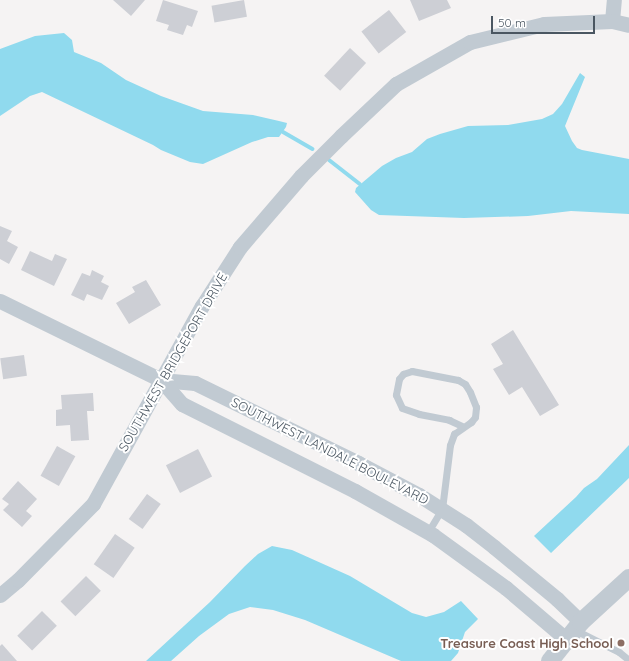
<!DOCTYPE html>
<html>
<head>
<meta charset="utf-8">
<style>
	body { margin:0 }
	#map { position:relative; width:629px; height:661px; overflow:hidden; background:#f5f3f3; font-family:Quicksand,sans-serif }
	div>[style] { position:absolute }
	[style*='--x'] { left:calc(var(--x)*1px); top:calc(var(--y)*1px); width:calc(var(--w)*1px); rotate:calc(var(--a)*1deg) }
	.water>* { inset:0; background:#90daee }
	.stream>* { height:4px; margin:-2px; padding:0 2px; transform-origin:2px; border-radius:2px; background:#90daee }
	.building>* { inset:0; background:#cdcfd5; transform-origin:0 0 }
	.service>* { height:7px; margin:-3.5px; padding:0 3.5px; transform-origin:3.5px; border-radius:3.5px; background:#c1cad2 }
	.minor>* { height:15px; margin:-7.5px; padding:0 7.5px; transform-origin:7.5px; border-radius:7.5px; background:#c1cad2 }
	.tertiary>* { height:18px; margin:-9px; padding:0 9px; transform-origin:9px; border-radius:9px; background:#c1cad2 }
	.dots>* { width:11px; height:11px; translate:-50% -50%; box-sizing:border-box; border:2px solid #fff; border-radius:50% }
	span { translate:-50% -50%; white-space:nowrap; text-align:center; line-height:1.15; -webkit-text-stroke:4px #fff; paint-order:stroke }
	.street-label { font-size:13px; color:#4a5661 }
	.education-label { font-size:13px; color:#785e54; font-weight:700 }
	.right { translate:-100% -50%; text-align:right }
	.scale { position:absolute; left:491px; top:16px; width:104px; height:18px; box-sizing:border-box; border:2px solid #4a5661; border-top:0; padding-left:5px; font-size:12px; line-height:14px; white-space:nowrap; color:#4a5661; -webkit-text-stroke:3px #fff; paint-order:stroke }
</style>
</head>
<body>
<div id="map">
	<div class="water">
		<div style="clip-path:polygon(64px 33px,72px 40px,74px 52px,101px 63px,126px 80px,161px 96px,203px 111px,253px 115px,279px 121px,287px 123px,286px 127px,279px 137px,268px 137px,252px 142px,203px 164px,190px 162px,161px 150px,153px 145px,42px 92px,30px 96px,0 116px,0 49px,35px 36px)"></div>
		<div style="clip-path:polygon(580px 73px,585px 77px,565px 126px,572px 141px,577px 148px,582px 150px,629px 159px,629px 214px,571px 211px,528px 216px,464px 218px,379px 215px,371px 210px,355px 192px,356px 188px,382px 166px,396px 158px,412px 152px,427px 139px,440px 134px,468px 126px,508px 125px,542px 119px,553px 114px,562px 104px)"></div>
		<div style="clip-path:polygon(629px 445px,629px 478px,551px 553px,534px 536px,576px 497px,584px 488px,597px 479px)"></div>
		<div style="clip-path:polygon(272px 546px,292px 550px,350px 576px,412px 613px,426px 617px,444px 612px,461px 601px,478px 619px,465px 632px,458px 653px,451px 661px,401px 661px,305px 620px,273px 610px,250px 607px,229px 614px,199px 636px,171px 661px,146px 661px,210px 602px,245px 566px,258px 554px)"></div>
	</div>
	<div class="stream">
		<div style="--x:283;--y:132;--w:34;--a:30"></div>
		<div style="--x:329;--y:160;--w:39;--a:38"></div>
	</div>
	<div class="building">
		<div style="clip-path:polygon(113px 0,145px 0,131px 16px)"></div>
		<div style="clip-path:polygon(163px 0,198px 11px,192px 27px,187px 25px,183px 35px,167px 30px,169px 25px,156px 21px)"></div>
		<div style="left:244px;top:0;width:17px;height:33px;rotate:80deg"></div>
		<div style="clip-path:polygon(410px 0,447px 0,451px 8px,419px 21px)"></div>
		<div style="left:389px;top:10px;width:28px;height:35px;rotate:52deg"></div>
		<div style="left:350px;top:48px;width:22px;height:38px;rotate:43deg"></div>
		<div style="clip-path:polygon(0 226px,12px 231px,7px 241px,18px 247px,9px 264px,0 259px)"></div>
		<div style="clip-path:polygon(30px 251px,52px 261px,55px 254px,67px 259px,54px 286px,21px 270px)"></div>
		<div style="clip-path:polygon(92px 270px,104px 276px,101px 282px,109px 286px,102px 300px,87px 294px,84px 301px,71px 295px,82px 273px,90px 276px)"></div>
		<div style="clip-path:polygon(146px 280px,161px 305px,129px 324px,116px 303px,135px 292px,132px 287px)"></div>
		<div style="clip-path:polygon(513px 330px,559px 405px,540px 416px,522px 387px,509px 395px,493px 369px,503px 364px,491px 344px)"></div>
		<div style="left:24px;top:355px;width:21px;height:24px;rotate:82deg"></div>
		<div style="clip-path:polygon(93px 393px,94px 411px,87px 411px,89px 440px,71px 441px,70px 425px,56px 426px,56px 410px,62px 409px,61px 395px)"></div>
		<div style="left:57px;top:446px;width:21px;height:34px;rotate:29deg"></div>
		<div style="left:198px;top:449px;width:31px;height:36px;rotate:63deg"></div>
		<div style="clip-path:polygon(18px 481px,37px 499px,26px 511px,32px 516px,22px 527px,3px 510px,9px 504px,2px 499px)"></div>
		<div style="left:147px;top:494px;width:17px;height:31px;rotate:36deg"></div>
		<div style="left:115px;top:534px;width:24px;height:37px;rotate:35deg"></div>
		<div style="left:86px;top:576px;width:21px;height:36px;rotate:45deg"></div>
		<div style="left:42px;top:611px;width:21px;height:35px;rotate:45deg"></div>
		<div style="clip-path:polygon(2px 644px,17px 661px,0 661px,0 646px)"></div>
	</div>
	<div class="service">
		<div style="--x:428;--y:532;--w:27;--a:-59"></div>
		<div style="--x:442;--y:509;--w:64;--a:-82.9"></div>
		<div style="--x:450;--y:445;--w:12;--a:-70"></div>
		<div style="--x:454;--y:434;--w:21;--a:-35"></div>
		<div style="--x:471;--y:422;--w:6;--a:-51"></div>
		<div style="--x:475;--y:417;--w:10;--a:-84"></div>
		<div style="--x:476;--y:407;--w:16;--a:-112"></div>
		<div style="--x:470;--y:392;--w:9;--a:-122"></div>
		<div style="--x:465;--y:384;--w:8;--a:-150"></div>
		<div style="--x:458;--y:380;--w:47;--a:-168.9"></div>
		<div style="--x:412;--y:371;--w:9;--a:162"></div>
		<div style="--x:403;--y:374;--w:6;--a:129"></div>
		<div style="--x:399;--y:379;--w:16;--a:101"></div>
		<div style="--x:396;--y:395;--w:14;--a:65"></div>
		<div style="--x:402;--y:408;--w:18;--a:19"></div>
		<div style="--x:419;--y:414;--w:31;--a:11"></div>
		<div style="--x:449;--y:420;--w:14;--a:25"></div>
		<div style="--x:575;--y:630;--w:49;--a:26.6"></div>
		<div style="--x:619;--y:652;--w:13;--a:39"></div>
	</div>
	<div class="minor">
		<div style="--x:612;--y:21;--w:21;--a:-85"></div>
		<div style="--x:0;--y:301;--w:179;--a:26.1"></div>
		<div style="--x:161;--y:380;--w:34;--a:5"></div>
		<div style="--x:195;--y:383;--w:182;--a:26.1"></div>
		<div style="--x:358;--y:463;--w:69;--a:27.7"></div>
		<div style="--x:419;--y:495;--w:56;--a:32.6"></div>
		<div style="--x:466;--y:525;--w:36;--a:38"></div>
		<div style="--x:494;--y:547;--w:82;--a:39.5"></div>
		<div style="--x:557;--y:599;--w:33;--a:44"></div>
		<div style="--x:161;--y:380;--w:32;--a:49"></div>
		<div style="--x:182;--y:404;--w:194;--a:26.7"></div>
		<div style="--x:355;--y:491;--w:90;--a:29.4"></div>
		<div style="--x:433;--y:535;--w:90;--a:36"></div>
		<div style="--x:506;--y:588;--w:80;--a:40.4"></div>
		<div style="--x:0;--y:595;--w:23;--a:-40"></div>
		<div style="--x:18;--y:580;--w:107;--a:-45.4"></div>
		<div style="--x:93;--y:504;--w:226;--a:-61.2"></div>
		<div style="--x:202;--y:306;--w:70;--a:-57.2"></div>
		<div style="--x:240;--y:247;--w:94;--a:-49.3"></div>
		<div style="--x:301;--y:176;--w:57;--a:-45"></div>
		<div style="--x:341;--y:136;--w:76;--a:-43.4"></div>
		<div style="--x:396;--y:84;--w:85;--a:-29.6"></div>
		<div style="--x:470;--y:42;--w:76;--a:-13.7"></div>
		<div style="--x:544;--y:24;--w:68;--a:-2.5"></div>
		<div style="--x:612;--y:21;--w:17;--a:13"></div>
	</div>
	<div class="tertiary">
		<div style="--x:550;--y:661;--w:50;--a:-51.5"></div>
		<div style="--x:581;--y:622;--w:65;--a:-42.5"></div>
	</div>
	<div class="dots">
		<div style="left:621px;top:643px;background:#8d6e63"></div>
	</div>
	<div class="street-label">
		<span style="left:173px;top:362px;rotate:-60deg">SOUTHWEST BRIDGEPORT DRIVE</span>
		<span style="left:330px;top:451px;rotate:27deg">SOUTHWEST LANDALE BOULEVARD</span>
	</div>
	<div class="education-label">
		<span class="right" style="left:613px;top:643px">Treasure Coast High School</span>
	</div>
	<div class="scale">50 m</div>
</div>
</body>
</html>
